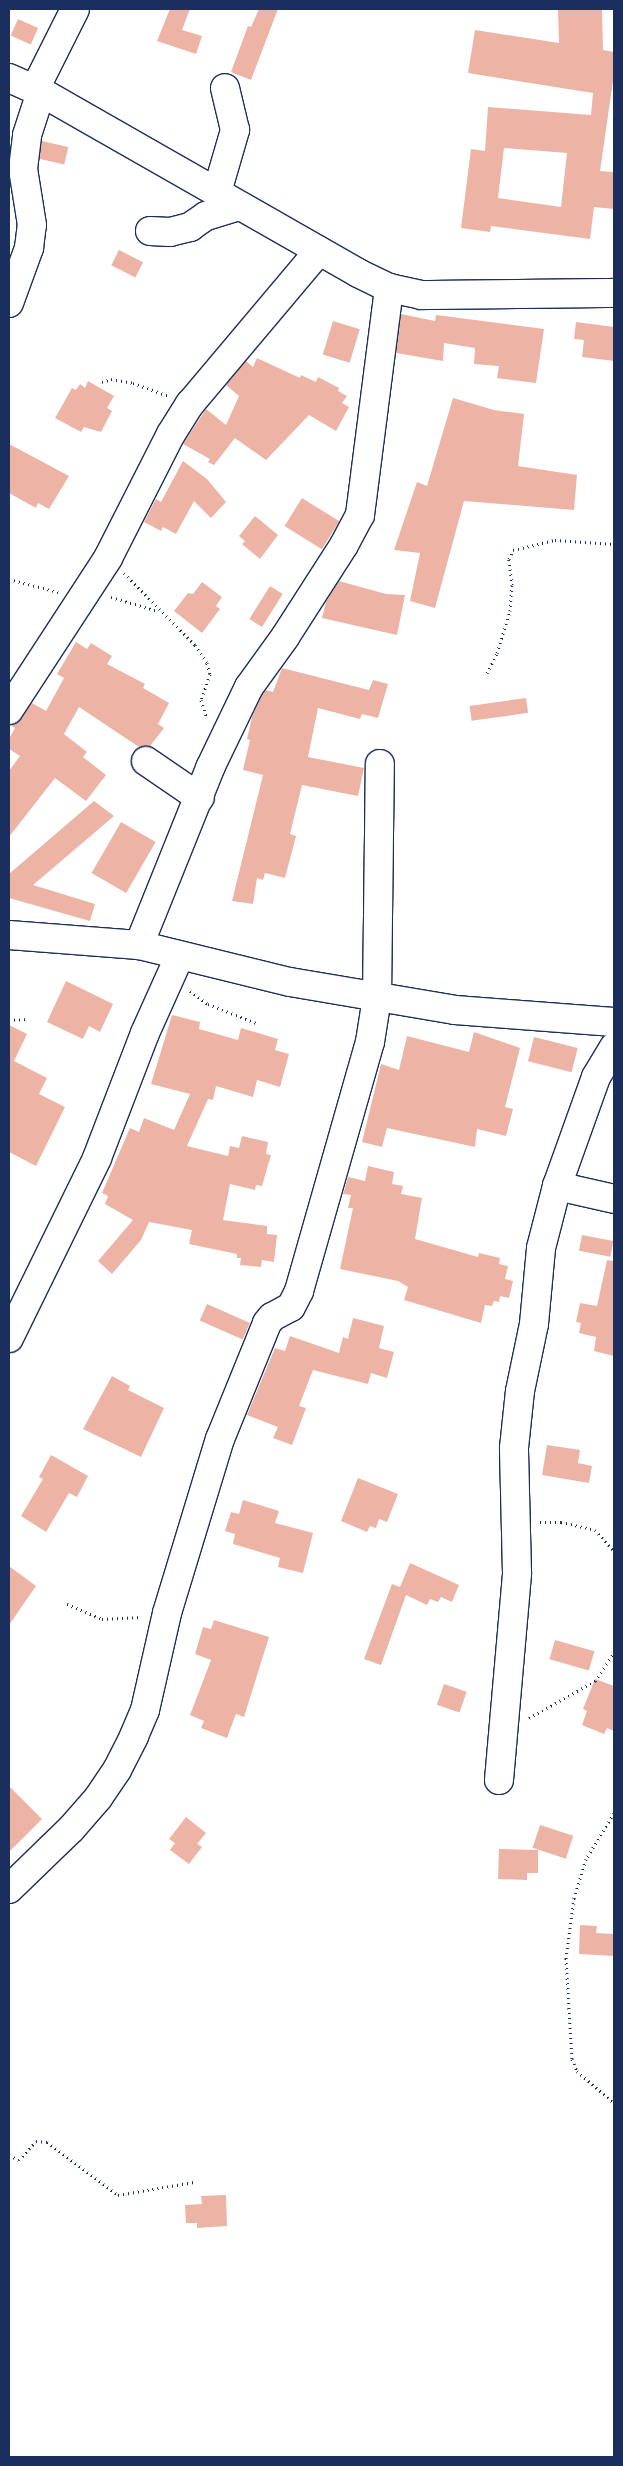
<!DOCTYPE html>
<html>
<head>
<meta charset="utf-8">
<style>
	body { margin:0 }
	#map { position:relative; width:623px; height:2466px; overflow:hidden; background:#fff; font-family:Dekko,sans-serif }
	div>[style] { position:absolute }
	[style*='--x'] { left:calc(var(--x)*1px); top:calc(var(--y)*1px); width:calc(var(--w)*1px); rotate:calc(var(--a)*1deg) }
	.building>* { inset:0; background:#edb4a6; transform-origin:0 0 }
	.path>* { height:3px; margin-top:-1.5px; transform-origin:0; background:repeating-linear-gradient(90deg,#1b2f5e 0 1px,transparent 0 5px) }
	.roads { filter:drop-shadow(1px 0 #1b2f5e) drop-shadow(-1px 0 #1b2f5e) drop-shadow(0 1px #1b2f5e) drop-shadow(0 -1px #1b2f5e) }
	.minor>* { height:28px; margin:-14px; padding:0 14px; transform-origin:14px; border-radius:14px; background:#fff }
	span { translate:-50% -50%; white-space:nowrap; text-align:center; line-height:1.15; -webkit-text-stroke:4px #fff; paint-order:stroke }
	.frame { position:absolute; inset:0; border:10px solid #1b2f5e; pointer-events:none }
</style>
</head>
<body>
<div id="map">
	<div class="building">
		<div style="clip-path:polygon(170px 9px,190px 9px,182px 30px,202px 36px,196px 54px,157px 41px)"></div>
		<div style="clip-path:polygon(259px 9px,278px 9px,251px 80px,231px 72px,248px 26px,251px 27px)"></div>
		<div style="clip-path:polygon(evenodd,558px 9px,602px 9px,603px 50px,614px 52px,614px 74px,600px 171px,614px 172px,614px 209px,594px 207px,590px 239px,491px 226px,490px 232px,461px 228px,471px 149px,485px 151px,488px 107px,591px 115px,593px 93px,468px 73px,475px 30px,559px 43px,558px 9px,504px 148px,567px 153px,561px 207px,498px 198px,504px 148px)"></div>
		<div style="left:18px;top:19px;width:22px;height:18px;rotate:24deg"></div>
		<div style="left:42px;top:141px;width:27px;height:18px;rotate:13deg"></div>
		<div style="left:119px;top:250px;width:27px;height:17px;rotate:27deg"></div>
		<div style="clip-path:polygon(401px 314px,435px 321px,436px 315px,544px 329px,536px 383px,497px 378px,499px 366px,474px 364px,475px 348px,444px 343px,443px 361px,396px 353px)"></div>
		<div style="left:333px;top:321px;width:28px;height:35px;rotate:17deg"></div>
		<div style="clip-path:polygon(576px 322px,614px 327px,614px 361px,582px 357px,584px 340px,574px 339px)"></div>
		<div style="clip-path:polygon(257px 358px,300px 378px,301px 375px,316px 382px,318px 377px,339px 388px,338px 391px,347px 396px,342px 403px,349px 407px,336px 431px,309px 415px,266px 460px,235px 438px,214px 465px,208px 462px,210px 459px,183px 444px,206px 409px,226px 425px,239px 396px,226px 385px,246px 361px,253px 367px)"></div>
		<div style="clip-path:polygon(88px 381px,114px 396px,107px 408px,112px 411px,101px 432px,84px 427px,81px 432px,55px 418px,72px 388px,76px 390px,80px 384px,85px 388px)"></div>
		<div style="clip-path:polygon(453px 398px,494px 410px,524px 414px,518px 466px,577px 475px,574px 510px,464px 501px,435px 608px,410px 601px,420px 553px,394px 550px,417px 482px,427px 486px)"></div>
		<div style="clip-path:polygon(9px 444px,69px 476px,49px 509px,38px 503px,36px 508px,9px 493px)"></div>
		<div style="clip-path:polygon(183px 461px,207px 479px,226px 502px,211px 518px,194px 501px,176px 534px,163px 527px,161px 531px,144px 522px,156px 499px,161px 502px)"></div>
		<div style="left:302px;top:498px;width:44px;height:33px;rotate:32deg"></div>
		<div style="clip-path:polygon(255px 516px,278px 535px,260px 559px,242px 544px,245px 541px,239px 536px)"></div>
		<div style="clip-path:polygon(339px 581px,386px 594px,405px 595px,397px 635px,322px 618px,326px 602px)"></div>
		<div style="clip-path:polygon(202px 582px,222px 597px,216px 606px,220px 609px,202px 633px,174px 611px,188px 593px,193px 594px)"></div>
		<div style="left:270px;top:586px;width:15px;height:39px;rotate:32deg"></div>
		<div style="clip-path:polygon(76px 642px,87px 649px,91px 643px,112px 656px,107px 664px,145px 684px,143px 688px,169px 703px,158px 724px,164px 728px,150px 746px,139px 747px,79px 707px,64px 734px,87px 752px,83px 757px,106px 775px,86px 801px,55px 778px,9px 837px,9px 771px,20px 756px,9px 749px,9px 739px,15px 728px,12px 726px,32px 703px,46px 711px,64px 678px,57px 674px)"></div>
		<div style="clip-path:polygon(282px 668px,369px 690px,373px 680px,388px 684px,378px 718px,362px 714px,360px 719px,318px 708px,308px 757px,364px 768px,358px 796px,302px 785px,290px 834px,296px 836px,285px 878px,265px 873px,263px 880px,257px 878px,253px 904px,232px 901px,263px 775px,243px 770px,250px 740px,247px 739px,252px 717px,262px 695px,266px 690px,273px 692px)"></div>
		<div style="left:526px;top:698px;width:15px;height:57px;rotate:82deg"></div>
		<div style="clip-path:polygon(94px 801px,114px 816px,33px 885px,95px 904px,90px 921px,9px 898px,9px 874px)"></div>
		<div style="left:121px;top:822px;width:40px;height:59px;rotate:30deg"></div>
		<div style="clip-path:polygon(66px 981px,113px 1004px,100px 1032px,89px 1026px,83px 1039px,47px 1022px)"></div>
		<div style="clip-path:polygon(172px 1015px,200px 1022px,199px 1029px,238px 1040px,241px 1028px,278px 1039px,275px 1050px,289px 1054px,280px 1087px,257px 1080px,253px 1097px,216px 1086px,213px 1100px,208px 1099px,187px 1146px,228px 1156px,230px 1146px,239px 1148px,242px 1136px,268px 1142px,266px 1154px,271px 1155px,262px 1186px,256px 1185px,255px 1190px,230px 1184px,223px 1220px,267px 1226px,267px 1234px,277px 1235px,274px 1262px,262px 1260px,261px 1267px,240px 1265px,241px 1258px,237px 1258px,237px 1254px,189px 1244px,192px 1230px,149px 1222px,141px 1240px,112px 1274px,98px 1261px,133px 1220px,105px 1204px,108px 1196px,102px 1193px,130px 1128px,139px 1132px,144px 1118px,174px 1130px,190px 1094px,151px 1084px)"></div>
		<div style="clip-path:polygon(9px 1025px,27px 1034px,14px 1061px,47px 1078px,39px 1094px,65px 1107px,36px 1166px,9px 1152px)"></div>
		<div style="clip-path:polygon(474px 1032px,520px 1048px,505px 1107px,513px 1109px,506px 1136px,477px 1129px,475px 1147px,387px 1128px,382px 1147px,362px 1142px,381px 1064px,399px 1070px,407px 1036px,469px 1052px)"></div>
		<div style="left:534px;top:1037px;width:45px;height:25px;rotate:14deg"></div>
		<div style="clip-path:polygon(368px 1166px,394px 1172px,392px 1184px,403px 1186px,401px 1194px,422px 1198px,415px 1239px,478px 1257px,479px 1253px,500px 1258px,499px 1264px,508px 1266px,505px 1279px,513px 1281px,509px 1298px,500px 1296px,499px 1302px,494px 1301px,492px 1306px,485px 1305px,481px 1323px,404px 1300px,408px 1287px,398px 1281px,340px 1269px,353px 1208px,348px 1208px,351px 1195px,343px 1194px,345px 1188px,348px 1177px,365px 1181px)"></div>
		<div style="left:582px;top:1235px;width:32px;height:16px;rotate:11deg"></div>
		<div style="clip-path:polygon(607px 1260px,614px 1261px,614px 1356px,594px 1351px,596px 1337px,579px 1333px,581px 1323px,576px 1322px,580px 1303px,597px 1306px)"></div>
		<div style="left:207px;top:1304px;width:47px;height:18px;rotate:24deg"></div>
		<div style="clip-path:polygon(353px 1318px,384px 1326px,379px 1348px,394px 1352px,387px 1378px,371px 1373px,368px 1384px,313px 1370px,299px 1406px,306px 1408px,292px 1445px,273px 1438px,278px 1427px,247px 1415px,275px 1348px,285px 1351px,290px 1336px,339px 1353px,343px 1337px,348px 1339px)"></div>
		<div style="clip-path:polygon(112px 1376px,130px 1386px,128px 1390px,164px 1408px,141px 1457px,83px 1429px)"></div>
		<div style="clip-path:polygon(547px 1445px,580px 1450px,578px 1463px,592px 1466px,589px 1483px,542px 1475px)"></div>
		<div style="clip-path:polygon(51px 1455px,88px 1476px,77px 1497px,69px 1493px,46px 1532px,21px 1516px,43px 1479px,39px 1477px)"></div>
		<div style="clip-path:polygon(358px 1478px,398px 1494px,387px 1522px,379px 1519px,376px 1528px,370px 1526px,367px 1532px,341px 1521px)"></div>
		<div style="clip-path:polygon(243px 1500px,279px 1511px,275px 1523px,313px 1533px,303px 1573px,278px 1567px,280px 1558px,233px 1544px,235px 1534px,225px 1531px,231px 1512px,239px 1514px)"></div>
		<div style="clip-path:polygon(410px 1563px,459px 1585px,452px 1602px,441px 1597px,438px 1602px,430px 1599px,427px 1605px,406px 1595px,381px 1665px,364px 1659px,392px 1584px,400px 1587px)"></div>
		<div style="clip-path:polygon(9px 1566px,36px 1586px,9px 1625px)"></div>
		<div style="clip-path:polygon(214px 1620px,269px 1637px,244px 1717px,236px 1714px,227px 1738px,201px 1728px,204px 1721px,190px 1715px,211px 1660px,195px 1654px,203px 1627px,211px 1629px)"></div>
		<div style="left:555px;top:1640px;width:41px;height:20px;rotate:16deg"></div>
		<div style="clip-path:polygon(595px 1679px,614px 1686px,614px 1731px,607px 1728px,604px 1734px,582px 1725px,587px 1711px,583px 1709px)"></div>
		<div style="left:444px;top:1684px;width:24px;height:22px;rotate:19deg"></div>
		<div style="clip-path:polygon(9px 1786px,42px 1819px,9px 1852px)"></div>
		<div style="clip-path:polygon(186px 1817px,206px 1833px,197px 1844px,202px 1847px,189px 1864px,170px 1850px,175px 1843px,169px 1839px)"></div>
		<div style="left:540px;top:1825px;width:35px;height:24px;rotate:18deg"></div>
		<div style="clip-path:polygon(499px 1849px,538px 1850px,538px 1873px,527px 1873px,527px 1880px,498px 1879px)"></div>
		<div style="clip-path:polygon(580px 1925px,597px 1926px,596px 1933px,614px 1934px,614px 1956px,579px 1954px)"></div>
		<div style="clip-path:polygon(226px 2195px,227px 2226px,197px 2228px,197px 2223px,186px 2223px,185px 2205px,202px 2204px,201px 2196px)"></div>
	</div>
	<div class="path">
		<div style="--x:102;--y:382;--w:9;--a:-18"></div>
		<div style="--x:111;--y:379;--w:22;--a:10"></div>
		<div style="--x:133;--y:383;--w:38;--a:20"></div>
		<div style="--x:124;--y:573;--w:101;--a:45.4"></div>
		<div style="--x:195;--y:645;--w:22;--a:56"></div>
		<div style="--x:207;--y:663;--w:11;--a:75"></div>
		<div style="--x:210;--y:674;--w:28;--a:109"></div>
		<div style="--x:201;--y:700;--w:19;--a:72"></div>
		<div style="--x:9;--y:579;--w:51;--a:14.9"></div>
		<div style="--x:111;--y:597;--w:49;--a:16.6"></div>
		<div style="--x:487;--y:673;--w:22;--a:-63"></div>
		<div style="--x:497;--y:653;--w:44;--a:-72.8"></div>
		<div style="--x:510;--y:611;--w:26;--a:-86"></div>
		<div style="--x:512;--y:585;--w:26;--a:-97"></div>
		<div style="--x:509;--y:559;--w:10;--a:-66"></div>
		<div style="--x:513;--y:550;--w:43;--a:-13.4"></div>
		<div style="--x:555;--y:540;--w:59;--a:3.9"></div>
		<div style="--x:190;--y:991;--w:22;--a:36"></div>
		<div style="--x:208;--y:1004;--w:52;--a:21.6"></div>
		<div style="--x:9;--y:1020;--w:18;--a:-3"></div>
		<div style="--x:540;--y:1522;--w:21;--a:0"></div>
		<div style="--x:561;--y:1522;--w:35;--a:13"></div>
		<div style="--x:595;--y:1530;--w:28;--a:48"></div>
		<div style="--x:67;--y:1604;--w:38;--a:23"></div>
		<div style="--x:102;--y:1619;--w:39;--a:-3"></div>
		<div style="--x:529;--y:1718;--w:76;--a:-29.3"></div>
		<div style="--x:595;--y:1681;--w:34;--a:-56"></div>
		<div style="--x:614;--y:1813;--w:54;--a:121.3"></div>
		<div style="--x:586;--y:1859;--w:41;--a:107.1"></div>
		<div style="--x:574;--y:1898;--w:61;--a:97.6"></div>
		<div style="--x:566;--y:1958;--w:101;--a:86.6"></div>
		<div style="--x:572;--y:2059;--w:13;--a:67"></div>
		<div style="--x:577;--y:2071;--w:49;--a:40.9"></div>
		<div style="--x:9;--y:2155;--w:11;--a:27"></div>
		<div style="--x:19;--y:2160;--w:25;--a:-48"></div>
		<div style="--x:36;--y:2141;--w:11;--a:5"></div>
		<div style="--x:47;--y:2142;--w:89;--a:36.7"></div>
		<div style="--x:118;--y:2195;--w:77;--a:-9.7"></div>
	</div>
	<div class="roads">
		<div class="minor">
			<div style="--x:9;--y:78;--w:35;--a:24"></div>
			<div style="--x:41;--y:92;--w:365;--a:29.7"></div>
			<div style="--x:358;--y:273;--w:34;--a:26"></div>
			<div style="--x:389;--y:288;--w:33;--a:12"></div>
			<div style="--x:421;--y:295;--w:193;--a:-0.6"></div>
			<div style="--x:35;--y:89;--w:89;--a:-63.4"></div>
			<div style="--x:217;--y:192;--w:65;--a:-73.8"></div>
			<div style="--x:235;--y:130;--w:43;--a:-103.4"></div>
			<div style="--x:150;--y:231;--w:20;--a:3"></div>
			<div style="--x:170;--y:232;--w:21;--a:-14"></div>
			<div style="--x:190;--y:227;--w:19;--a:-35"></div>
			<div style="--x:206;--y:216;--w:34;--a:-17"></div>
			<div style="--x:9;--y:303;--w:59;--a:-70"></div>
			<div style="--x:29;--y:248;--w:23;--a:-83"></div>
			<div style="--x:32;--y:225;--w:57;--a:-99.1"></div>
			<div style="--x:23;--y:169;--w:34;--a:-83"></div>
			<div style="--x:27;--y:135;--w:45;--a:-72"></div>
			<div style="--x:9;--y:710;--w:181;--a:-56.9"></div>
			<div style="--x:108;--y:558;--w:139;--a:-63.1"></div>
			<div style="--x:171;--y:434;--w:36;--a:-58"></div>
			<div style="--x:190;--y:404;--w:200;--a:-49.9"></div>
			<div style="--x:146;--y:761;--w:65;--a:34.4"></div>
			<div style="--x:9;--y:935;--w:130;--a:4.4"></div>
			<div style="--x:139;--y:945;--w:155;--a:13.8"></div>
			<div style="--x:290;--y:982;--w:167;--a:9.6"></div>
			<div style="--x:455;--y:1010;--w:159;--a:4.3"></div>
			<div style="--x:139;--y:945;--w:191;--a:-68.1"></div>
			<div style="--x:210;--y:768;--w:90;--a:-64.3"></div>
			<div style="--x:249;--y:687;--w:62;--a:-54.2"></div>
			<div style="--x:285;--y:637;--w:109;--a:-57.3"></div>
			<div style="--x:344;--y:545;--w:34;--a:-62"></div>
			<div style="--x:360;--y:515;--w:229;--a:-82.7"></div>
			<div style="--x:557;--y:1186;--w:58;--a:12.8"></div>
			<div style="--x:9;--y:1338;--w:200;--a:-63.9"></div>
			<div style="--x:97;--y:1158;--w:134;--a:-69"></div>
			<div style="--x:145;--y:1033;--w:85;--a:-65.8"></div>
			<div style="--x:499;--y:1780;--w:208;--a:-85"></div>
			<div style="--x:517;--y:1573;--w:125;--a:-91.4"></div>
			<div style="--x:514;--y:1448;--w:57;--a:-84"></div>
			<div style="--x:520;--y:1391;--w:68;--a:-78.2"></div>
			<div style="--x:534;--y:1324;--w:76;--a:-84.7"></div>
			<div style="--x:541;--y:1248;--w:64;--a:-75.5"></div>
			<div style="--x:557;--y:1186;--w:116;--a:-70.3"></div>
			<div style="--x:596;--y:1077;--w:35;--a:-59"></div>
			<div style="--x:9;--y:1889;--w:86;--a:-44.1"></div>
			<div style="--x:71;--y:1829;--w:41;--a:-48.9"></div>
			<div style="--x:98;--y:1798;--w:34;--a:-56"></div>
			<div style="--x:117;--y:1770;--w:38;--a:-63"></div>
			<div style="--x:134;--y:1736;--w:28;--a:-67"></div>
			<div style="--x:145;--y:1710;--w:99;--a:-77.2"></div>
			<div style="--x:167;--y:1613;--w:182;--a:-73.1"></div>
			<div style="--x:220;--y:1439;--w:125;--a:-67.9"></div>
			<div style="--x:267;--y:1323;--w:8;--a:-50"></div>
			<div style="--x:272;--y:1317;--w:21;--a:-28"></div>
			<div style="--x:291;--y:1307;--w:18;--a:-63"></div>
			<div style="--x:299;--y:1291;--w:259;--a:-74.1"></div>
			<div style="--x:370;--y:1042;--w:45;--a:-81"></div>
			<div style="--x:377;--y:998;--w:234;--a:-89.3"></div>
		</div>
	</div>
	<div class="frame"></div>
</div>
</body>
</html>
